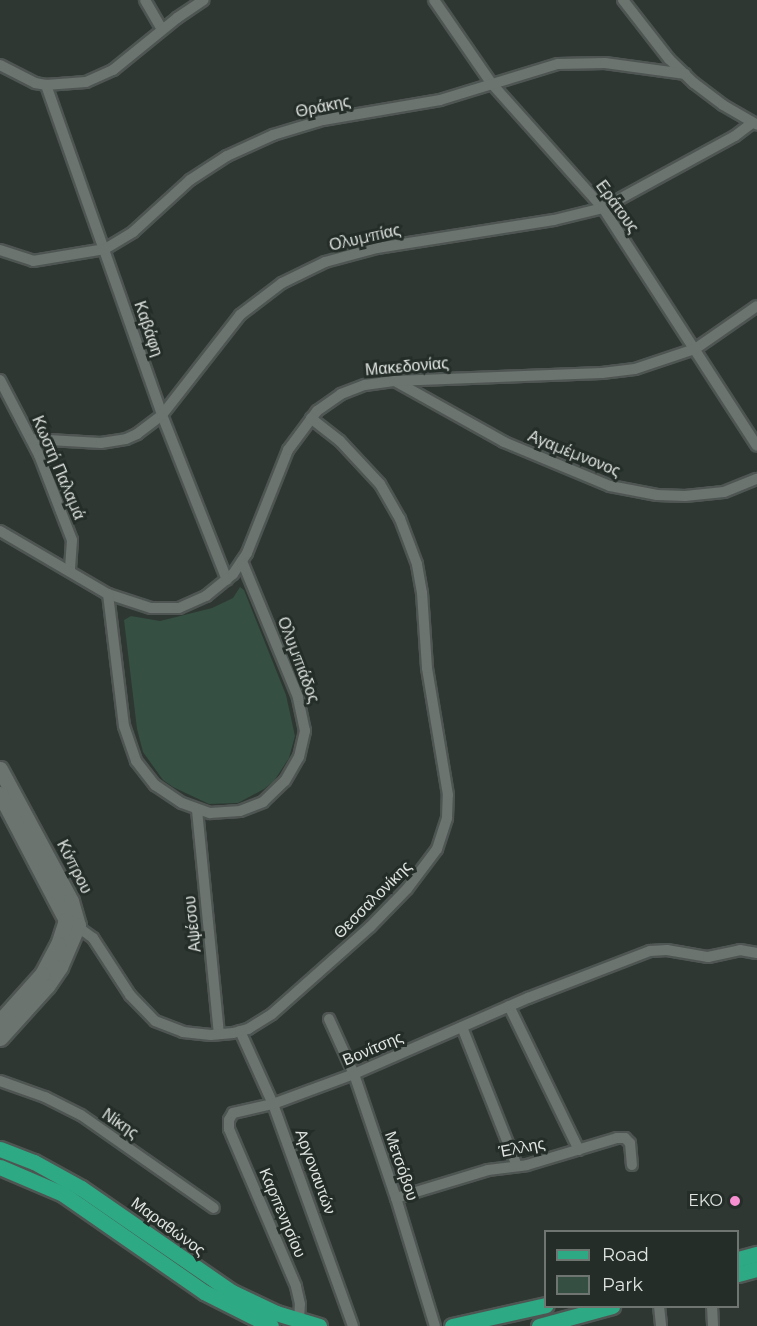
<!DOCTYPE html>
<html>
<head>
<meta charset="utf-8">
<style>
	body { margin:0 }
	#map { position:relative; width:757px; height:1326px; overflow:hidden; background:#2e3732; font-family:Montserrat,sans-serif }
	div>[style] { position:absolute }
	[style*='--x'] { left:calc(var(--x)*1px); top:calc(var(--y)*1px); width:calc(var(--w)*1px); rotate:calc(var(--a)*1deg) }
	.green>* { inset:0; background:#354f42 }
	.roads { filter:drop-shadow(2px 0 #4e5552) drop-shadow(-2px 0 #4e5552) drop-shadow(0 2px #4e5552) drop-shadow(0 -2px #4e5552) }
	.minor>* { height:10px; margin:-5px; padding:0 5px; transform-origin:5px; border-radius:5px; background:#6b746f }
	.secondary>* { height:15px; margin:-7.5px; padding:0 7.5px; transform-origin:7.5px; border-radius:7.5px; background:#6b746f }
	.primary>* { height:15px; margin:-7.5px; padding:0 7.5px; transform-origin:7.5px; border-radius:7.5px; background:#2daa83 }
	.dots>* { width:16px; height:16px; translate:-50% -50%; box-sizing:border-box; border:3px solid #242d28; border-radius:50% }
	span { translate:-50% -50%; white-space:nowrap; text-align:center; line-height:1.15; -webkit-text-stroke:6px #242d28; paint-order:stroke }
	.street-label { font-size:16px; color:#dfe4e1 }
	.poi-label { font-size:16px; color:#dfe4e1 }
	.right { translate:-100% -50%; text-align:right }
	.legend { position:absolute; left:544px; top:1230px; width:195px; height:78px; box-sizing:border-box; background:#242d28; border:2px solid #6f7672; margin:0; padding:8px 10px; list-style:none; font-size:18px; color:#dfe4e1 }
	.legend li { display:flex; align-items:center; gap:12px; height:30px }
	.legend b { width:30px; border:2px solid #6f7672 }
</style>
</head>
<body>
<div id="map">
	<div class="green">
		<div style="clip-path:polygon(240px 587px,244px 590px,286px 695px,295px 736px,289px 758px,274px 781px,264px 789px,238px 803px,209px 804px,173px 787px,163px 780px,143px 752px,137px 729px,124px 620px,131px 616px,160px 621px,212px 608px,233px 598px)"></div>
	</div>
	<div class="roads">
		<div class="minor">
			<div style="--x:145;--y:0;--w:34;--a:60"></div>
			<div style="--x:434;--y:0;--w:102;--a:55.4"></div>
			<div style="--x:492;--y:84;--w:166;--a:48.2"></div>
			<div style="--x:603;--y:208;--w:283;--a:57.1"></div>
			<div style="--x:623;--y:0;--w:75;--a:52.1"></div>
			<div style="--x:669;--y:59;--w:35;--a:44"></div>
			<div style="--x:694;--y:83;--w:36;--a:37"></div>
			<div style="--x:723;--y:105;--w:39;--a:30"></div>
			<div style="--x:0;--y:65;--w:39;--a:27"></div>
			<div style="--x:35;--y:83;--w:11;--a:10"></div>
			<div style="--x:46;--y:85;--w:40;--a:-4.3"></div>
			<div style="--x:86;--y:82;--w:30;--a:-24"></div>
			<div style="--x:113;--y:70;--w:82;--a:-39.1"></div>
			<div style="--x:177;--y:18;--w:32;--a:-34"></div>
			<div style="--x:46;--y:85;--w:350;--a:70.6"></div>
			<div style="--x:162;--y:415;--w:177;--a:68.5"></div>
			<div style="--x:0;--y:250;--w:35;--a:18"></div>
			<div style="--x:33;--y:261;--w:73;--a:-9.5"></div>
			<div style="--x:105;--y:249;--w:33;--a:-31"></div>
			<div style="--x:133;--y:232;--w:77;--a:-42.4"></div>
			<div style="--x:190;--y:180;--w:44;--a:-33"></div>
			<div style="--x:227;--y:156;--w:51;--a:-24.5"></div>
			<div style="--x:273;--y:135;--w:52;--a:-16.7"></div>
			<div style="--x:323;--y:120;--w:119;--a:-9.7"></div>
			<div style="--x:440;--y:100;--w:123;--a:-17"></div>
			<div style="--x:558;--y:64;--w:47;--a:-1.2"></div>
			<div style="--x:605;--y:63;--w:81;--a:7.8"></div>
			<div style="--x:0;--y:380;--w:85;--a:62.5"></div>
			<div style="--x:39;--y:455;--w:91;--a:68.8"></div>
			<div style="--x:72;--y:540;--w:31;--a:94"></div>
			<div style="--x:395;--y:381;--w:125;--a:29.2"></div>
			<div style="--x:504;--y:442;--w:115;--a:22.5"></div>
			<div style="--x:610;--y:486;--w:48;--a:10.8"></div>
			<div style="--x:657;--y:495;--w:28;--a:2"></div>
			<div style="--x:685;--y:496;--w:39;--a:-6"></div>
			<div style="--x:724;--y:492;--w:35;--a:-22"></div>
			<div style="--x:31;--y:439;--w:70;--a:3.3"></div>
			<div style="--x:101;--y:443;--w:25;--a:-9"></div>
			<div style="--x:126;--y:439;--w:12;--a:-24"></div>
			<div style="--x:137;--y:434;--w:31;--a:-37"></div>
			<div style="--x:162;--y:415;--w:127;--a:-52"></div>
			<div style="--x:240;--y:315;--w:53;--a:-37.3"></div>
			<div style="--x:282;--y:283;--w:48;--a:-26"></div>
			<div style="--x:325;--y:262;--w:54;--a:-15.1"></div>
			<div style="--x:377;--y:248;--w:179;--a:-9"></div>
			<div style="--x:554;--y:220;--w:50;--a:-13.8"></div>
			<div style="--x:603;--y:208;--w:150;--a:-28.6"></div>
			<div style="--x:735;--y:136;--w:21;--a:-37"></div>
			<div style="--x:0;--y:531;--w:125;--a:30.3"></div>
			<div style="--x:108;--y:594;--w:45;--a:18"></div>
			<div style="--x:151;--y:608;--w:28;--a:0"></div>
			<div style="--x:179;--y:608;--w:30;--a:-24"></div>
			<div style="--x:206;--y:596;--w:35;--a:-39"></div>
			<div style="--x:233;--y:574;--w:25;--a:-56"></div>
			<div style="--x:247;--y:553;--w:111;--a:-68.3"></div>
			<div style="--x:288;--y:450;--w:49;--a:-53.4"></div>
			<div style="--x:317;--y:411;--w:29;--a:-35"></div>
			<div style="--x:341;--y:394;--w:26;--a:-21"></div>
			<div style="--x:365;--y:385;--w:29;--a:-8"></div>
			<div style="--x:394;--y:381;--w:208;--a:-2.2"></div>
			<div style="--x:602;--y:373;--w:33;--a:-7"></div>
			<div style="--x:635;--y:369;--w:63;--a:-18.4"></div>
			<div style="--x:695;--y:349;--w:75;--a:-34.7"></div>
			<div style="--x:108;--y:594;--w:133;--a:83.1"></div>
			<div style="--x:124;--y:726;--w:37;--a:71"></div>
			<div style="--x:136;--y:761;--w:31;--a:52"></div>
			<div style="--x:155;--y:785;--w:32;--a:34"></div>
			<div style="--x:182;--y:803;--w:30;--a:20"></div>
			<div style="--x:210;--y:813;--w:30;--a:-4"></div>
			<div style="--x:240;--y:811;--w:25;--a:-21"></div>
			<div style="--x:263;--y:802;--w:30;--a:-44"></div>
			<div style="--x:285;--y:781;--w:28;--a:-60"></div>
			<div style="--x:299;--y:757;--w:27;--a:-77"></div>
			<div style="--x:305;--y:731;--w:35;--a:-102"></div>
			<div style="--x:298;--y:697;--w:147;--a:-112.4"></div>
			<div style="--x:197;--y:810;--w:225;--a:84.4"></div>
			<div style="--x:70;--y:928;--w:12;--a:9"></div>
			<div style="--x:82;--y:930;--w:14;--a:36"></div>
			<div style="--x:93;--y:938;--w:68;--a:57"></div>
			<div style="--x:130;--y:995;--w:36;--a:46"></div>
			<div style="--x:155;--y:1021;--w:30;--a:21"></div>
			<div style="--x:183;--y:1032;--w:28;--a:6"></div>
			<div style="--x:211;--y:1035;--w:22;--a:-5"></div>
			<div style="--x:233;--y:1033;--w:16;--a:-15"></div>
			<div style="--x:248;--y:1029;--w:28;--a:-32"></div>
			<div style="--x:272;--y:1014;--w:131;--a:-41.6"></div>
			<div style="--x:370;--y:927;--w:53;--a:-45.8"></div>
			<div style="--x:407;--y:889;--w:50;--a:-53.1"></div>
			<div style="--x:437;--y:849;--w:33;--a:-72"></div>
			<div style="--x:447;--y:818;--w:23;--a:-88"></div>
			<div style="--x:448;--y:795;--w:129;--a:-99.4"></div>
			<div style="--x:427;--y:668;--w:75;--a:-93.8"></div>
			<div style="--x:422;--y:593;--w:29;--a:-100"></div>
			<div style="--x:417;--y:564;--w:48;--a:-110.7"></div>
			<div style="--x:400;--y:519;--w:40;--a:-119.7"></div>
			<div style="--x:380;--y:484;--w:59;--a:-132.9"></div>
			<div style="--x:340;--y:441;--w:37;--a:-142"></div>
			<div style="--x:509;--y:1006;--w:160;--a:64.1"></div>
			<div style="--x:329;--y:1019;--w:60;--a:65.6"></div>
			<div style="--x:354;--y:1074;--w:131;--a:71.3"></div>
			<div style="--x:396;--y:1198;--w:134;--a:73.1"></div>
			<div style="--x:462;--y:1027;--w:149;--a:68.4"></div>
			<div style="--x:240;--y:1031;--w:80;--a:65.7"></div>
			<div style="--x:273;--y:1104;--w:236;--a:70.2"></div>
			<div style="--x:0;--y:1081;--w:48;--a:19.6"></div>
			<div style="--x:45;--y:1097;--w:40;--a:26.6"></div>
			<div style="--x:81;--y:1115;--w:162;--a:35"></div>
			<div style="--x:396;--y:1198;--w:96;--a:-16.9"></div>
			<div style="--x:488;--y:1170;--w:39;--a:-7"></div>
			<div style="--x:527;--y:1165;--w:94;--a:-16.7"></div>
			<div style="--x:617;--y:1138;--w:8;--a:0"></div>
			<div style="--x:625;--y:1138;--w:7;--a:45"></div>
			<div style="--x:630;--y:1143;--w:22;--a:85"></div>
			<div style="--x:659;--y:1306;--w:20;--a:84"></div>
			<div style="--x:712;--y:1306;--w:20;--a:87"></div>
			<div style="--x:299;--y:1321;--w:17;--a:-87"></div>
			<div style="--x:300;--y:1304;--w:18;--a:-103"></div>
			<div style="--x:296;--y:1286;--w:171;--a:-113.1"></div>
			<div style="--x:229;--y:1129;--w:9;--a:-90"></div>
			<div style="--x:229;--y:1120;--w:8;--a:-60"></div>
			<div style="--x:233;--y:1113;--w:41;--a:-12.7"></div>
			<div style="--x:273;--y:1104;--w:86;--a:-20.3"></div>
			<div style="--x:354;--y:1074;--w:190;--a:-23.6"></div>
			<div style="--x:528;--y:998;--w:131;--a:-21.1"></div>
			<div style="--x:650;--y:951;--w:17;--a:-3"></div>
			<div style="--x:667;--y:950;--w:42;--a:9.7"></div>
			<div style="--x:708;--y:957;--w:33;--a:-12"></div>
			<div style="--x:740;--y:950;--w:17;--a:10"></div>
		</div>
		<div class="secondary">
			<div style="--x:0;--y:769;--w:150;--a:61.7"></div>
			<div style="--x:71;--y:901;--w:25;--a:74"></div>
			<div style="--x:78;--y:925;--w:46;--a:113.2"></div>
			<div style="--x:60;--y:967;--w:23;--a:124"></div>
			<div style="--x:47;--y:986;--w:70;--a:132.1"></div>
			<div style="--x:0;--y:794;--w:142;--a:62.4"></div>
			<div style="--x:66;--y:920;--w:25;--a:108"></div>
			<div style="--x:58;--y:944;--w:34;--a:118"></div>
			<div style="--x:42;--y:974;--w:63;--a:131.8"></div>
		</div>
		<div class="primary">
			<div style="--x:0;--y:1149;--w:36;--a:21"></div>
			<div style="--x:34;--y:1162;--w:54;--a:29"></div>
			<div style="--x:81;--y:1188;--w:183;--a:34.6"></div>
			<div style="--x:232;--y:1292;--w:49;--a:25.5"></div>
			<div style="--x:276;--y:1313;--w:45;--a:16.8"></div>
			<div style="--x:0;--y:1167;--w:69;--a:23.2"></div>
			<div style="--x:63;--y:1194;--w:172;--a:34.8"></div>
			<div style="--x:204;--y:1292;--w:75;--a:26.9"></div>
			<div style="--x:738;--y:1259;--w:20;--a:-15"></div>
			<div style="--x:738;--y:1274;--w:20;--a:-15"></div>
			<div style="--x:452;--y:1326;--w:96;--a:-12.6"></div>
			<div style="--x:539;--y:1326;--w:76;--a:-15.3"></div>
		</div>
	</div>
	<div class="dots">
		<div style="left:735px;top:1201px;background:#f690d0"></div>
	</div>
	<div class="street-label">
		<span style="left:323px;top:107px;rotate:-12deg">Θράκης</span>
		<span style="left:617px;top:207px;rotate:54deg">Εράτους</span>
		<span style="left:365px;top:238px;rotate:-13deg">Ολυμπίας</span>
		<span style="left:148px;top:329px;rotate:71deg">Καβάφη</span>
		<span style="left:407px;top:367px;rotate:-5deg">Μακεδονίας</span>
		<span style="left:574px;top:454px;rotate:22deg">Αγαμέμνονος</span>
		<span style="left:58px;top:468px;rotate:67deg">Κωστή Παλαμά</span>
		<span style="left:298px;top:660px;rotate:69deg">Ολυμπιάδος</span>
		<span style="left:74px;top:867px;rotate:63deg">Κύπρου</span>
		<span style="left:373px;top:900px;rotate:-45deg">Θεσσαλονίκης</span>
		<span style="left:193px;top:924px;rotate:-96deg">Αψέσου</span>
		<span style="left:373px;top:1049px;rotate:-23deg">Βονίτσης</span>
		<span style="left:120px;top:1124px;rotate:34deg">Νίκης</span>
		<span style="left:522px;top:1148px;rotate:-11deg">Έλλης</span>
		<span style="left:401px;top:1166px;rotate:71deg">Μετσόβου</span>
		<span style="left:315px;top:1172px;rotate:70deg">Αργοναυτών</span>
		<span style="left:282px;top:1213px;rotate:67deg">Καρπενησίου</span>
		<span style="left:168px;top:1227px;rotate:36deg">Μαραθώνος</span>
	</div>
	<div class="poi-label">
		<span class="right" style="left:723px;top:1201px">EKO</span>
	</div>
	<ul class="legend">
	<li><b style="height:8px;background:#2daa83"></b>Road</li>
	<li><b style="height:16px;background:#354f42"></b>Park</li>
	</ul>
</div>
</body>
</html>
